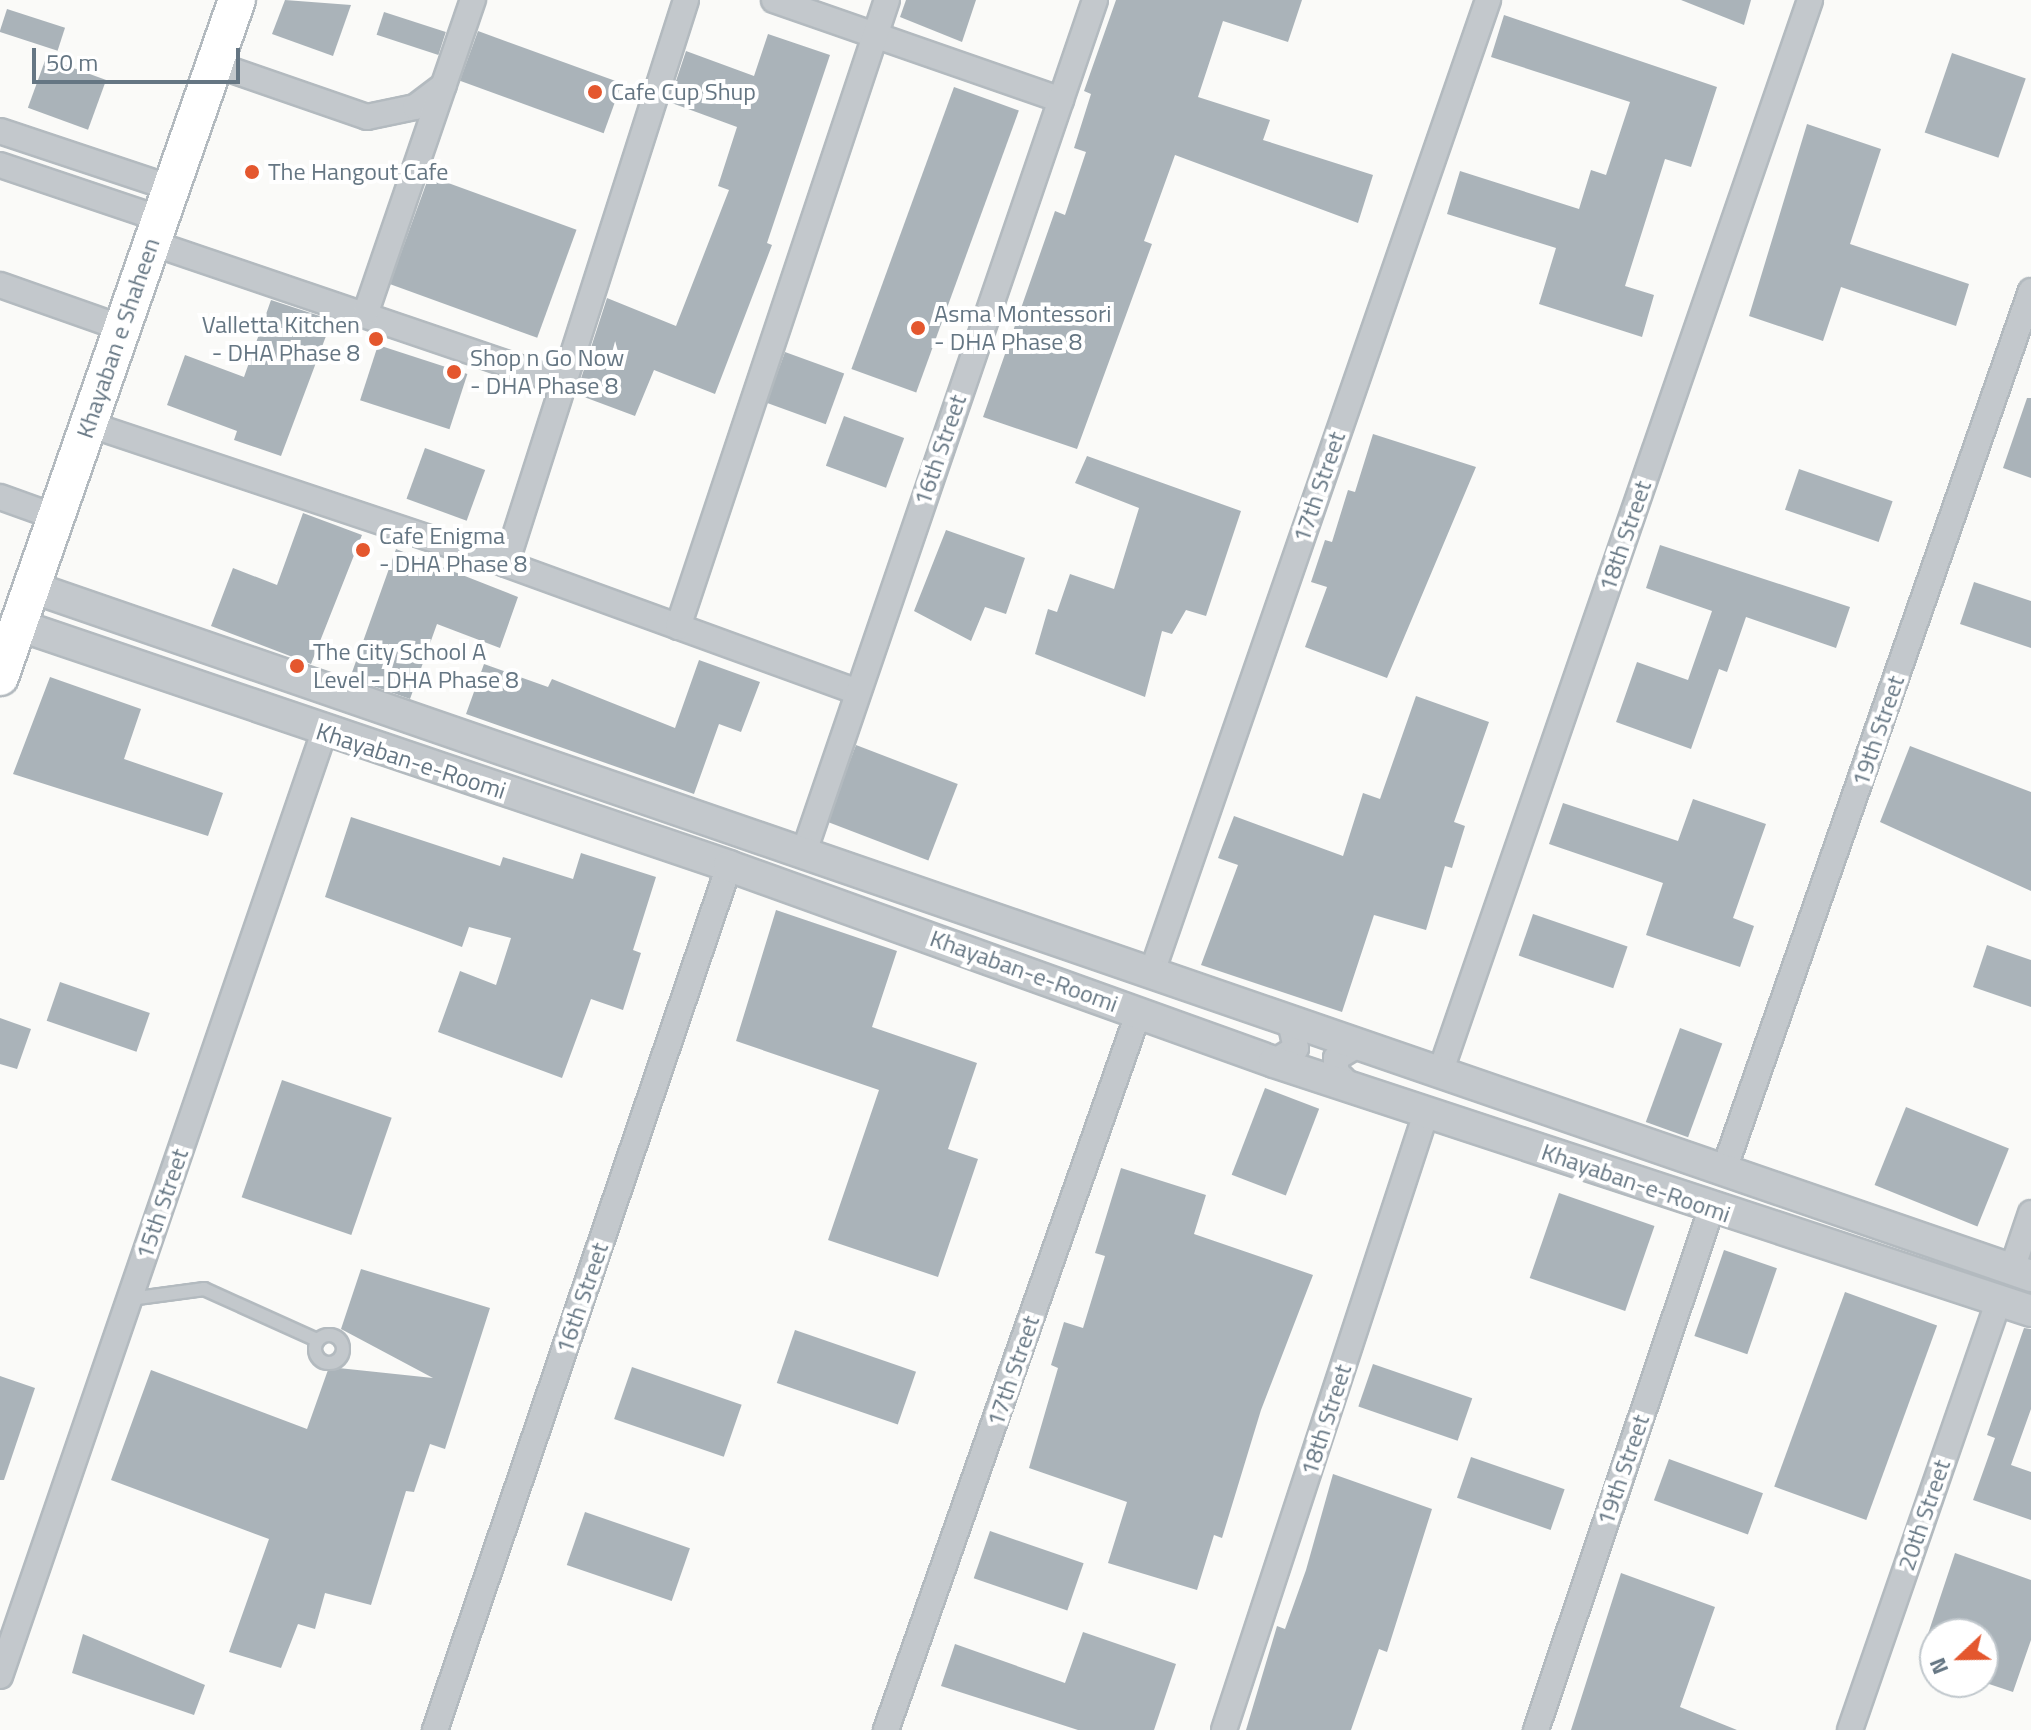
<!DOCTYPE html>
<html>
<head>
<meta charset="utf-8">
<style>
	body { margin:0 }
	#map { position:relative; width:2031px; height:1730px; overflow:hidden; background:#fafaf8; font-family:"Titillium Web",sans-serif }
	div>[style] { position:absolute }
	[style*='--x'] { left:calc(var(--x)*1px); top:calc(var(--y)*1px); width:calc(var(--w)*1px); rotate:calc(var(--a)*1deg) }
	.building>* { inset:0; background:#aab3b9; transform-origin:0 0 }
	.roads { filter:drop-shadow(2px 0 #b3babf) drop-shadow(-2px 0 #b3babf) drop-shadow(0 2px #b3babf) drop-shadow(0 -2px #b3babf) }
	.service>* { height:12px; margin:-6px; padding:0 6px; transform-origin:6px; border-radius:6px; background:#c3c8cc }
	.service>.ring { margin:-6px; padding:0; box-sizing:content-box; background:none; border:12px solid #c3c8cc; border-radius:50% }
	.minor>* { height:24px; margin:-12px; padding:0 12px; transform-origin:12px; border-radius:12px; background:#c3c8cc }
	.tertiary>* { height:30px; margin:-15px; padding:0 15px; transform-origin:15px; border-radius:15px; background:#c3c8cc }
	.secondary>* { height:36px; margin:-18px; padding:0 18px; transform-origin:18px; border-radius:18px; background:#fff }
	.dots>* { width:22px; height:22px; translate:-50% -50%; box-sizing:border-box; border:4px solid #fff; border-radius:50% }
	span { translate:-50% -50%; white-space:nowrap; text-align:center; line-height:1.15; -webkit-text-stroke:8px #fff; paint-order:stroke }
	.poi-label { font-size:24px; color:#657683 }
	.left { translate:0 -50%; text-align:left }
	.right { translate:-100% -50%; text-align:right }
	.street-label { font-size:24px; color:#657683 }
	.north { position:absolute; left:1919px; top:1618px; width:80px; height:80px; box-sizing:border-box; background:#fff; border:2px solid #c1c8cd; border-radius:50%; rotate:248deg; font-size:22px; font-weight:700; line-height:32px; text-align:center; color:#657683 }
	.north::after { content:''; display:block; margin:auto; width:28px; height:36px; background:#e4572e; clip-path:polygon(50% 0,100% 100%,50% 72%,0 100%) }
	.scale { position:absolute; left:32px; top:48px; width:208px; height:36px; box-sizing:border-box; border:4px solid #657683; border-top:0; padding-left:10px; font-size:24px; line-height:28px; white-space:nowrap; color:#657683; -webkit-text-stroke:6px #fff; paint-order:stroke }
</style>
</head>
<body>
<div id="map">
	<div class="building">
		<div style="clip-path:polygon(285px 0,351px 5px,333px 56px,272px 34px)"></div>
		<div style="clip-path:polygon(906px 0,976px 0,962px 42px,900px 17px)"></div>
		<div style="clip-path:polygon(1116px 0,1302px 0,1288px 42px,1223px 21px,1198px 97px,1270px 120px,1263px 140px,1373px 175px,1358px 223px,1175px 155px,1144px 241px,1152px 244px,1077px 449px,983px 417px,1055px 211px,1065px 215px,1086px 152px,1074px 148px,1091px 94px,1084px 91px)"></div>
		<div style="clip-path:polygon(1681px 0,1751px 0,1744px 25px)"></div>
		<div style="left:7px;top:9px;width:61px;height:24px;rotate:18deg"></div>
		<div style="left:384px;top:12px;width:65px;height:24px;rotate:18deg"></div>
		<div style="clip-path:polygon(1504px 15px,1717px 87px,1691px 167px,1665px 159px,1625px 286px,1654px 295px,1642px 337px,1539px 304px,1556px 248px,1447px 214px,1460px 171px,1579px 209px,1591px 170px,1606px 175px,1630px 102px,1491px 57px)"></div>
		<div style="left:478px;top:31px;width:153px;height:53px;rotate:20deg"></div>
		<div style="clip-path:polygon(768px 34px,830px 55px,767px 243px,772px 245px,715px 394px,654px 370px,635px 416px,576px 394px,607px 298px,676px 326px,729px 190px,718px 186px,737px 127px,669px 102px,686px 51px,754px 76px)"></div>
		<div style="left:1952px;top:53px;width:78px;height:84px;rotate:19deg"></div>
		<div style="left:46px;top:58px;width:64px;height:53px;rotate:20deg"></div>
		<div style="left:954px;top:87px;width:69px;height:300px;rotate:20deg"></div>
		<div style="clip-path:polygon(1807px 124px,1881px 149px,1850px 244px,1969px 284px,1956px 326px,1841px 287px,1823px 341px,1749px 316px)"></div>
		<div style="left:429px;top:176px;width:157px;height:115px;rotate:20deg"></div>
		<div style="clip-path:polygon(271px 300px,332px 320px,281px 456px,234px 440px,237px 431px,167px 405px,185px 355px,244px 377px)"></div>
		<div style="left:378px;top:345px;width:94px;height:58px;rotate:18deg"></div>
		<div style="left:785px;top:352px;width:63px;height:54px;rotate:20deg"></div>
		<div style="clip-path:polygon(2027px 398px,2031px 398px,2031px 478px,2003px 468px)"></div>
		<div style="left:844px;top:416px;width:64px;height:53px;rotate:20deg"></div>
		<div style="clip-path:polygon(1373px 434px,1476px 467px,1387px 678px,1305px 647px,1327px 587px,1311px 582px,1325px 540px,1332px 542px,1348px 490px,1355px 492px)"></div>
		<div style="left:425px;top:448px;width:64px;height:54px;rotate:20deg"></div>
		<div style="clip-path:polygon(1087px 456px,1241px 511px,1206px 616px,1186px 610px,1172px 634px,1162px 631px,1145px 697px,1035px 654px,1048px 609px,1057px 612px,1070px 574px,1114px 589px,1139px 508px,1075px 483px)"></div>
		<div style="left:1799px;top:469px;width:99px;height:43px;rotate:19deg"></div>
		<div style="clip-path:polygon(303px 513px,362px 535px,311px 664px,211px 626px,233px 568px,277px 585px)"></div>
		<div style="clip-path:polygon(946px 530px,1025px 558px,1006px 614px,985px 607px,971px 641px,914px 611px)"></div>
		<div style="clip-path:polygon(1660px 545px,1850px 607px,1836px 648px,1746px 617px,1727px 672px,1719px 669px,1691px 749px,1616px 722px,1637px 662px,1688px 680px,1712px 611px,1646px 588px)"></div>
		<div style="clip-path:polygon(396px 549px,518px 597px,500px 648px,437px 624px,410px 699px,350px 678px)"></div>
		<div style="clip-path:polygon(1974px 582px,2031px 601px,2031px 648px,1960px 624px)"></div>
		<div style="clip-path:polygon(699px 660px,760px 682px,741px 732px,719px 724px,694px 794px,466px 714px,484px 664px,548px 687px,552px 679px,675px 728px)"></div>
		<div style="clip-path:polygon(50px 677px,141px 709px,124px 759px,223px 793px,208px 836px,13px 774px)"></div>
		<div style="clip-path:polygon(1416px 696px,1489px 722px,1454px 822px,1465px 826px,1452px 868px,1445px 866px,1426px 930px,1374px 915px,1342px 1012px,1201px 965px,1238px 865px,1218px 858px,1234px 816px,1343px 856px,1363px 793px,1380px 799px)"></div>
		<div style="left:856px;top:745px;width:109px;height:82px;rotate:21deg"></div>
		<div style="clip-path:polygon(1910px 746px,2031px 792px,2031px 891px,1880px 822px)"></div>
		<div style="clip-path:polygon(1693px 799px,1766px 824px,1733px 918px,1754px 926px,1740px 967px,1646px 935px,1663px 883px,1549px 844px,1563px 803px,1678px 841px)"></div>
		<div style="clip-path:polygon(351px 817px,500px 866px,503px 857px,573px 879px,581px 853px,656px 877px,633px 950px,641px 953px,623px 1010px,591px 999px,562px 1078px,438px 1032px,460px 971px,496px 985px,511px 938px,469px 927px,462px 947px,325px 897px)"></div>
		<div style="clip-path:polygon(776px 910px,897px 951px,872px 1027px,977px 1063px,948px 1149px,978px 1159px,938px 1277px,828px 1240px,879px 1090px,736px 1041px)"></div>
		<div style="left:1533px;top:914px;width:100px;height:44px;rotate:19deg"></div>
		<div style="clip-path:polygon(1987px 945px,2031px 960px,2031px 1007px,1973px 987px)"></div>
		<div style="left:60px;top:982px;width:95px;height:41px;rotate:19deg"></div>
		<div style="clip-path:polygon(0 1018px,31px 1029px,17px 1069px,0 1064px)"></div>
		<div style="left:1680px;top:1028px;width:45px;height:100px;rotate:20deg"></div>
		<div style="left:282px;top:1080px;width:116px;height:124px;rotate:19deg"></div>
		<div style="left:1265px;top:1088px;width:58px;height:93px;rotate:21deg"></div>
		<div style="left:1906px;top:1107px;width:111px;height:84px;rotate:22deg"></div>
		<div style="clip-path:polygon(1121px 1168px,1206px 1195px,1194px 1234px,1313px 1275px,1261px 1410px,1222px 1538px,1214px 1535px,1197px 1590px,1108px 1563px,1127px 1502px,1029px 1468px,1058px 1368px,1051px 1365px,1064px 1322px,1083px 1328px,1105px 1256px,1095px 1253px)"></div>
		<div style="left:1559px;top:1193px;width:101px;height:90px;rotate:19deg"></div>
		<div style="left:1724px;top:1250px;width:56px;height:91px;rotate:19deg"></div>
		<div style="clip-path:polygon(361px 1269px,490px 1308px,445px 1449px,430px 1444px,414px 1492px,406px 1491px,371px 1605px,325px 1593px,315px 1629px,298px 1624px,281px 1668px,229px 1652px,269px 1539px,111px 1480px,151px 1370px,307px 1429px,329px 1367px,433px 1378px,341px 1329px)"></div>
		<div style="left:1845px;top:1292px;width:98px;height:207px;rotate:20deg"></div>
		<div style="clip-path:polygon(2024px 1328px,2031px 1329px,2031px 1409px,2011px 1465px,2031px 1472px,2031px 1520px,1973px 1500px,1995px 1438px,1987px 1435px)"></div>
		<div style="left:795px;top:1330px;width:128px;height:56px;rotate:19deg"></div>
		<div style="left:1373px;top:1364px;width:105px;height:45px;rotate:19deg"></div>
		<div style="left:632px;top:1367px;width:116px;height:55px;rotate:19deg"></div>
		<div style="clip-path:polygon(0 1376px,35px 1388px,4px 1480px,0 1480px)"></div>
		<div style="left:1471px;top:1457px;width:99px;height:43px;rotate:19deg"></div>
		<div style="left:1669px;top:1459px;width:100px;height:44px;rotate:20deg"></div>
		<div style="clip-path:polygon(1333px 1474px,1432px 1509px,1387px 1652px,1379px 1649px,1351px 1730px,1246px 1730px,1277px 1626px,1285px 1629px,1306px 1570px)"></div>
		<div style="left:585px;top:1512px;width:111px;height:56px;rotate:19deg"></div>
		<div style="left:990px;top:1531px;width:99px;height:50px;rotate:19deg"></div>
		<div style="clip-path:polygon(1955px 1553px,2031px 1580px,2031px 1640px,2013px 1692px,1983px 1682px,1983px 1634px,1928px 1634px)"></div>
		<div style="clip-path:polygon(1621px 1573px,1715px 1607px,1680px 1707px,1737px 1730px,1571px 1730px)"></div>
		<div style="clip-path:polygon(1083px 1632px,1176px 1664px,1154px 1730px,1078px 1730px,941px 1686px,955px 1644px,1065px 1683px)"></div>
		<div style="clip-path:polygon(83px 1634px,205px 1685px,194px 1715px,72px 1673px)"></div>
	</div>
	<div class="roads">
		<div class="service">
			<div style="--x:130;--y:1299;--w:75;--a:-7.7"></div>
			<div style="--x:204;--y:1289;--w:124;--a:24.3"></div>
			<div class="ring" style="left:315px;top:1335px;width:16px;height:16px"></div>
		</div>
		<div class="minor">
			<div style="--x:774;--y:0;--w:304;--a:19.2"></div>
			<div style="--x:214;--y:64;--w:162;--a:19.1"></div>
			<div style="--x:367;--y:117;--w:49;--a:-11.8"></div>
			<div style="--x:415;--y:107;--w:36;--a:-37"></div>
			<div style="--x:0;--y:131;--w:180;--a:18.4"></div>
			<div style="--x:0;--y:165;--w:169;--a:18.6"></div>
			<div style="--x:152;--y:243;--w:434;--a:18.8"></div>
			<div style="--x:0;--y:285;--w:129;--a:19.4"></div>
			<div style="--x:366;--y:312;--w:330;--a:-71.1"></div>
			<div style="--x:88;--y:424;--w:441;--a:18.5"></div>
			<div style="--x:506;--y:564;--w:374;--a:20"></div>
			<div style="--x:0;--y:497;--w:59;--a:19.7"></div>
			<div style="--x:506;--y:564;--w:592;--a:-72.3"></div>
			<div style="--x:678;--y:627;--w:661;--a:-71.57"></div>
			<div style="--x:803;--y:855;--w:903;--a:-71.14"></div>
			<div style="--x:1151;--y:975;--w:1032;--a:-70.93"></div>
			<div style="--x:1274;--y:1062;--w:26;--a:-32"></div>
			<div style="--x:1296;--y:1048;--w:27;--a:-103"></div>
			<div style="--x:1440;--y:1073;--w:1135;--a:-70.97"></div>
			<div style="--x:1350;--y:1086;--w:20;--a:-135"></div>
			<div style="--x:1336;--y:1072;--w:14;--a:-90"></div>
			<div style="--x:1336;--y:1058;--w:26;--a:-31"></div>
			<div style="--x:1724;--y:1170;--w:931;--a:-70.75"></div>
			<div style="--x:2012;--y:1269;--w:59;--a:-71.3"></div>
			<div style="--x:0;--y:1676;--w:998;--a:-71.06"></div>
			<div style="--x:435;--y:1730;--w:913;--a:-71.21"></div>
			<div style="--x:886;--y:1730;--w:762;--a:-70.61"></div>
			<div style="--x:1224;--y:1730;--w:652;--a:-71.87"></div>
			<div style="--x:1536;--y:1730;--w:549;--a:-71.4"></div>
			<div style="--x:1850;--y:1730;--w:455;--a:-70.9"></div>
		</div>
		<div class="tertiary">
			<div style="--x:31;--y:587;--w:2115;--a:19.01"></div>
			<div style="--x:18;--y:625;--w:751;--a:18.72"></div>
			<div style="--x:729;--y:866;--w:579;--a:19.78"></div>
			<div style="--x:1274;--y:1062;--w:797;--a:18.21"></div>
		</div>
		<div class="secondary">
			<div style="--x:0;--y:677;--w:717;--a:-70.71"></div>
		</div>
	</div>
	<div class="dots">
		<div style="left:595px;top:92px;background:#e4572e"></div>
		<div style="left:252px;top:172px;background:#e4572e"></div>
		<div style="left:918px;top:328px;background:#e4572e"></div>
		<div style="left:376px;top:339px;background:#e4572e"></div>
		<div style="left:454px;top:372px;background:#e4572e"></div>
		<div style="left:363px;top:550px;background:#e4572e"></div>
		<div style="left:297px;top:666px;background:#e4572e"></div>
	</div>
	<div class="poi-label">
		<span class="left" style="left:611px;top:92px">Cafe Cup Shup</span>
		<span class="left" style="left:268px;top:172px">The Hangout Cafe</span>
		<span class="left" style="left:934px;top:328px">Asma Montessori<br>- DHA Phase 8</span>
		<span class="right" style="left:360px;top:339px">Valletta Kitchen<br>- DHA Phase 8</span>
		<span class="left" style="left:470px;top:372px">Shop n Go Now<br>- DHA Phase 8</span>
		<span class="left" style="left:379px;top:550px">Cafe Enigma<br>- DHA Phase 8</span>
		<span class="left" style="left:313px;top:666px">The City School A<br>Level - DHA Phase 8</span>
	</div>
	<div class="street-label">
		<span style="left:118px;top:338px;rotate:-71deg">Khayaban e Shaheen</span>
		<span style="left:940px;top:450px;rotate:-71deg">16th Street</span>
		<span style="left:1319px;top:487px;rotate:-71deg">17th Street</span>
		<span style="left:1625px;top:536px;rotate:-71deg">18th Street</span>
		<span style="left:1878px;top:731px;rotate:-71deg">19th Street</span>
		<span style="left:411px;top:761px;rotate:18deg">Khayaban-e-Roomi</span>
		<span style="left:1024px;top:971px;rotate:20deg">Khayaban-e-Roomi</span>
		<span style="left:1636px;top:1183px;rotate:19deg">Khayaban-e-Roomi</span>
		<span style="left:162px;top:1204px;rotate:-71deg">15th Street</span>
		<span style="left:582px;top:1298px;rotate:-71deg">16th Street</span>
		<span style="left:1013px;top:1371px;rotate:-71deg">17th Street</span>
		<span style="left:1326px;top:1420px;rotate:-72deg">18th Street</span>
		<span style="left:1623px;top:1470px;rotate:-71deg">19th Street</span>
		<span style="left:1924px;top:1515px;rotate:-71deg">20th Street</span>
	</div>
	<div class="north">N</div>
	<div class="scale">50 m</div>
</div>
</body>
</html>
